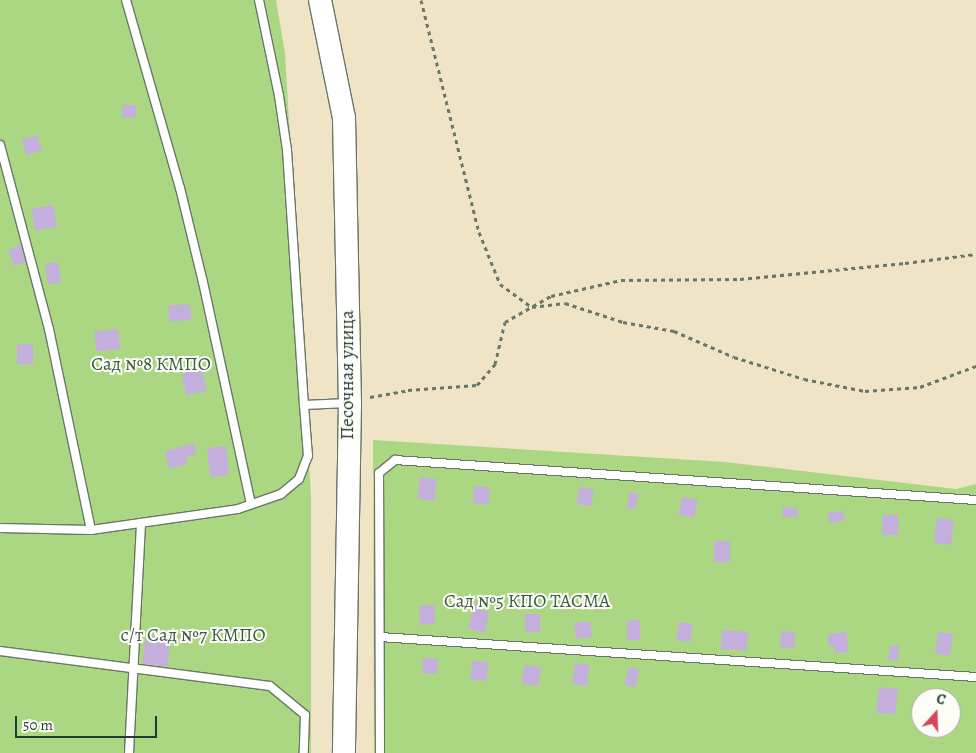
<!DOCTYPE html>
<html>
<head>
<meta charset="utf-8">
<style>
	body { margin:0 }
	#map { position:relative; width:976px; height:753px; overflow:hidden; background:#f0e4c6; font-family:Alegreya,serif }
	div>[style] { position:absolute }
	[style*='--x'] { left:calc(var(--x)*1px); top:calc(var(--y)*1px); width:calc(var(--w)*1px); rotate:calc(var(--a)*1deg) }
	.green>* { inset:0; background:#abd783 }
	.building>* { inset:0; background:#c4afdc; transform-origin:0 0 }
	.path>* { height:3px; margin-top:-1.5px; transform-origin:0; background:repeating-linear-gradient(90deg,#687767 0 4px,transparent 0 8px) }
	.roads { filter:drop-shadow(1px 0 #687767) drop-shadow(-1px 0 #687767) drop-shadow(0 1px #687767) drop-shadow(0 -1px #687767) }
	.service>* { height:8px; margin:-4px; padding:0 4px; transform-origin:4px; border-radius:4px; background:#fff }
	.secondary>* { height:22px; margin:-11px; padding:0 11px; transform-origin:11px; border-radius:11px; background:#fff }
	span { translate:-50% -50%; white-space:nowrap; text-align:center; line-height:1.15; -webkit-text-stroke:4px #fdfcf7; paint-order:stroke }
	.park-label { font-size:19px; color:#3b5c44 }
	.street-label { font-size:19px; color:#1f3d34 }
	.north { position:absolute; left:911px; top:688px; width:50px; height:50px; box-sizing:border-box; background:#fdfcf7; border:1px solid #a4b0a9; border-radius:50%; rotate:20deg; font-size:14px; font-weight:700; line-height:20px; text-align:center; color:#1f3d34 }
	.north::after { content:''; display:block; margin:auto; width:18px; height:22px; background:#d1495b; clip-path:polygon(50% 0,100% 100%,50% 72%,0 100%) }
	.scale { position:absolute; left:15px; top:716px; width:142px; height:22px; box-sizing:border-box; border:2px solid #1f3d34; border-top:0; padding-left:6px; font-size:15px; line-height:18px; white-space:nowrap; color:#1f3d34; -webkit-text-stroke:4px #fdfcf7; paint-order:stroke }
</style>
</head>
<body>
<div id="map">
	<div class="green">
		<div style="clip-path:polygon(0 0,276px 0,285px 53px,311px 495px,311px 753px,0 753px)"></div>
		<div style="clip-path:polygon(evenodd,373px 440px,725px 462px,956px 489px,976px 484px,976px 753px,374px 753px,373px 440px,921px 698px,951px 698px,951px 728px,921px 728px,921px 698px)"></div>
	</div>
	<div class="building">
		<div style="clip-path:polygon(122px 105px,136px 105px,136px 117px,123px 118px)"></div>
		<div style="left:37px;top:135px;width:16px;height:16px;rotate:72deg"></div>
		<div style="left:53px;top:205px;width:22px;height:22px;rotate:80deg"></div>
		<div style="left:21px;top:245px;width:17px;height:14px;rotate:69deg"></div>
		<div style="left:58px;top:262px;width:21px;height:13px;rotate:82deg"></div>
		<div style="left:190px;top:304px;width:16px;height:22px;rotate:86deg"></div>
		<div style="left:118px;top:329px;width:20px;height:24px;rotate:84deg"></div>
		<div style="left:33px;top:344px;width:20px;height:16px;rotate:90deg"></div>
		<div style="left:202px;top:369px;width:22px;height:21px;rotate:77deg"></div>
		<div style="clip-path:polygon(194px 443px,196px 454px,186px 457px,187px 464px,169px 469px,165px 451px)"></div>
		<div style="left:226px;top:446px;width:29px;height:19px;rotate:84deg"></div>
		<div style="left:420px;top:477px;width:17px;height:22px;rotate:7deg"></div>
		<div style="left:474px;top:486px;width:16px;height:17px;rotate:4deg"></div>
		<div style="left:579px;top:487px;width:15px;height:17px;rotate:8deg"></div>
		<div style="left:630px;top:492px;width:9px;height:16px;rotate:13deg"></div>
		<div style="left:682px;top:497px;width:16px;height:18px;rotate:11deg"></div>
		<div style="clip-path:polygon(783px 507px,798px 508px,798px 517px,782px 517px)"></div>
		<div style="left:843px;top:511px;width:10px;height:15px;rotate:84deg"></div>
		<div style="left:882px;top:515px;width:16px;height:20px"></div>
		<div style="left:937px;top:518px;width:17px;height:25px;rotate:7deg"></div>
		<div style="left:714px;top:541px;width:16px;height:21px"></div>
		<div style="clip-path:polygon(474px 603px,481px 605px,480px 610px,489px 612px,485px 633px,468px 629px)"></div>
		<div style="left:434px;top:605px;width:19px;height:15px;rotate:87deg"></div>
		<div style="left:525px;top:614px;width:15px;height:18px"></div>
		<div style="left:627px;top:620px;width:13px;height:20px"></div>
		<div style="left:590px;top:621px;width:16px;height:16px;rotate:83deg"></div>
		<div style="left:679px;top:622px;width:14px;height:18px;rotate:8deg"></div>
		<div style="left:722px;top:630px;width:26px;height:19px;rotate:4deg"></div>
		<div style="left:781px;top:631px;width:14px;height:16px;rotate:4deg"></div>
		<div style="clip-path:polygon(847px 632px,848px 652px,835px 653px,834px 646px,829px 646px,828px 634px)"></div>
		<div style="left:938px;top:632px;width:15px;height:22px;rotate:8deg"></div>
		<div style="left:146px;top:635px;width:25px;height:29px;rotate:7deg"></div>
		<div style="left:890px;top:645px;width:9px;height:15px;rotate:6deg"></div>
		<div style="left:423px;top:658px;width:15px;height:15px;rotate:4deg"></div>
		<div style="left:472px;top:661px;width:16px;height:19px;rotate:4deg"></div>
		<div style="left:575px;top:663px;width:15px;height:21px;rotate:8deg"></div>
		<div style="left:524px;top:665px;width:17px;height:19px;rotate:7deg"></div>
		<div style="left:629px;top:667px;width:11px;height:18px;rotate:15deg"></div>
		<div style="left:879px;top:687px;width:19px;height:26px;rotate:6deg"></div>
	</div>
	<div class="path">
		<div style="--x:421;--y:0;--w:239;--a:76"></div>
		<div style="--x:479;--y:232;--w:56;--a:68"></div>
		<div style="--x:500;--y:284;--w:39;--a:36"></div>
		<div style="--x:532;--y:307;--w:33;--a:-7"></div>
		<div style="--x:565;--y:303;--w:61;--a:18.1"></div>
		<div style="--x:623;--y:322;--w:52;--a:10"></div>
		<div style="--x:674;--y:331;--w:65;--a:23.4"></div>
		<div style="--x:734;--y:357;--w:73;--a:17.4"></div>
		<div style="--x:804;--y:379;--w:62;--a:11.1"></div>
		<div style="--x:865;--y:391;--w:55;--a:-4.2"></div>
		<div style="--x:920;--y:387;--w:60;--a:-20.6"></div>
		<div style="--x:370;--y:397;--w:39;--a:-10"></div>
		<div style="--x:408;--y:390;--w:69;--a:-4.1"></div>
		<div style="--x:477;--y:385;--w:28;--a:-49"></div>
		<div style="--x:495;--y:364;--w:43;--a:-76.6"></div>
		<div style="--x:505;--y:322;--w:53;--a:-29.5"></div>
		<div style="--x:551;--y:296;--w:72;--a:-12.9"></div>
		<div style="--x:621;--y:280;--w:119;--a:-0.5"></div>
		<div style="--x:740;--y:279;--w:166;--a:-5.5"></div>
		<div style="--x:905;--y:263;--w:72;--a:-7.2"></div>
	</div>
	<div class="roads">
		<div class="service">
			<div style="--x:126;--y:0;--w:196;--a:74"></div>
			<div style="--x:180;--y:188;--w:97;--a:76.3"></div>
			<div style="--x:203;--y:282;--w:227;--a:77.8"></div>
			<div style="--x:259;--y:0;--w:98;--a:78.2"></div>
			<div style="--x:279;--y:96;--w:55;--a:81.6"></div>
			<div style="--x:287;--y:150;--w:256;--a:86.2"></div>
			<div style="--x:0;--y:145;--w:190;--a:75.1"></div>
			<div style="--x:49;--y:329;--w:205;--a:78.2"></div>
			<div style="--x:0;--y:528;--w:91;--a:1.3"></div>
			<div style="--x:91;--y:530;--w:148;--a:-8.1"></div>
			<div style="--x:238;--y:509;--w:46;--a:-19.2"></div>
			<div style="--x:281;--y:494;--w:23;--a:-40"></div>
			<div style="--x:299;--y:479;--w:25;--a:-69"></div>
			<div style="--x:308;--y:456;--w:51;--a:-94.5"></div>
			<div style="--x:304;--y:405;--w:44;--a:-2.6"></div>
			<div style="--x:380;--y:637;--w:597;--a:3.84"></div>
			<div style="--x:0;--y:651;--w:272;--a:7.4"></div>
			<div style="--x:270;--y:686;--w:45;--a:39.6"></div>
			<div style="--x:305;--y:715;--w:38;--a:92"></div>
			<div style="--x:129;--y:753;--w:230;--a:-87"></div>
			<div style="--x:380;--y:753;--w:280;--a:-90.2"></div>
			<div style="--x:379;--y:473;--w:21;--a:-39"></div>
			<div style="--x:395;--y:460;--w:582;--a:3.94"></div>
		</div>
		<div class="secondary">
			<div style="--x:320;--y:0;--w:120;--a:78.5"></div>
			<div style="--x:344;--y:118;--w:285;--a:88.8"></div>
			<div style="--x:350;--y:403;--w:350;--a:91"></div>
		</div>
	</div>
	<div class="park-label">
		<span style="left:151px;top:365px">Сад №8 КМПО</span>
		<span style="left:527px;top:602px">Сад №5 КПО ТАСМА</span>
		<span style="left:193px;top:636px">с/т Сад №7 КМПО</span>
	</div>
	<div class="street-label">
		<span style="left:348px;top:375px;rotate:-90deg">Песочная улица</span>
	</div>
	<div class="north">С</div>
	<div class="scale">50 m</div>
</div>
</body>
</html>
